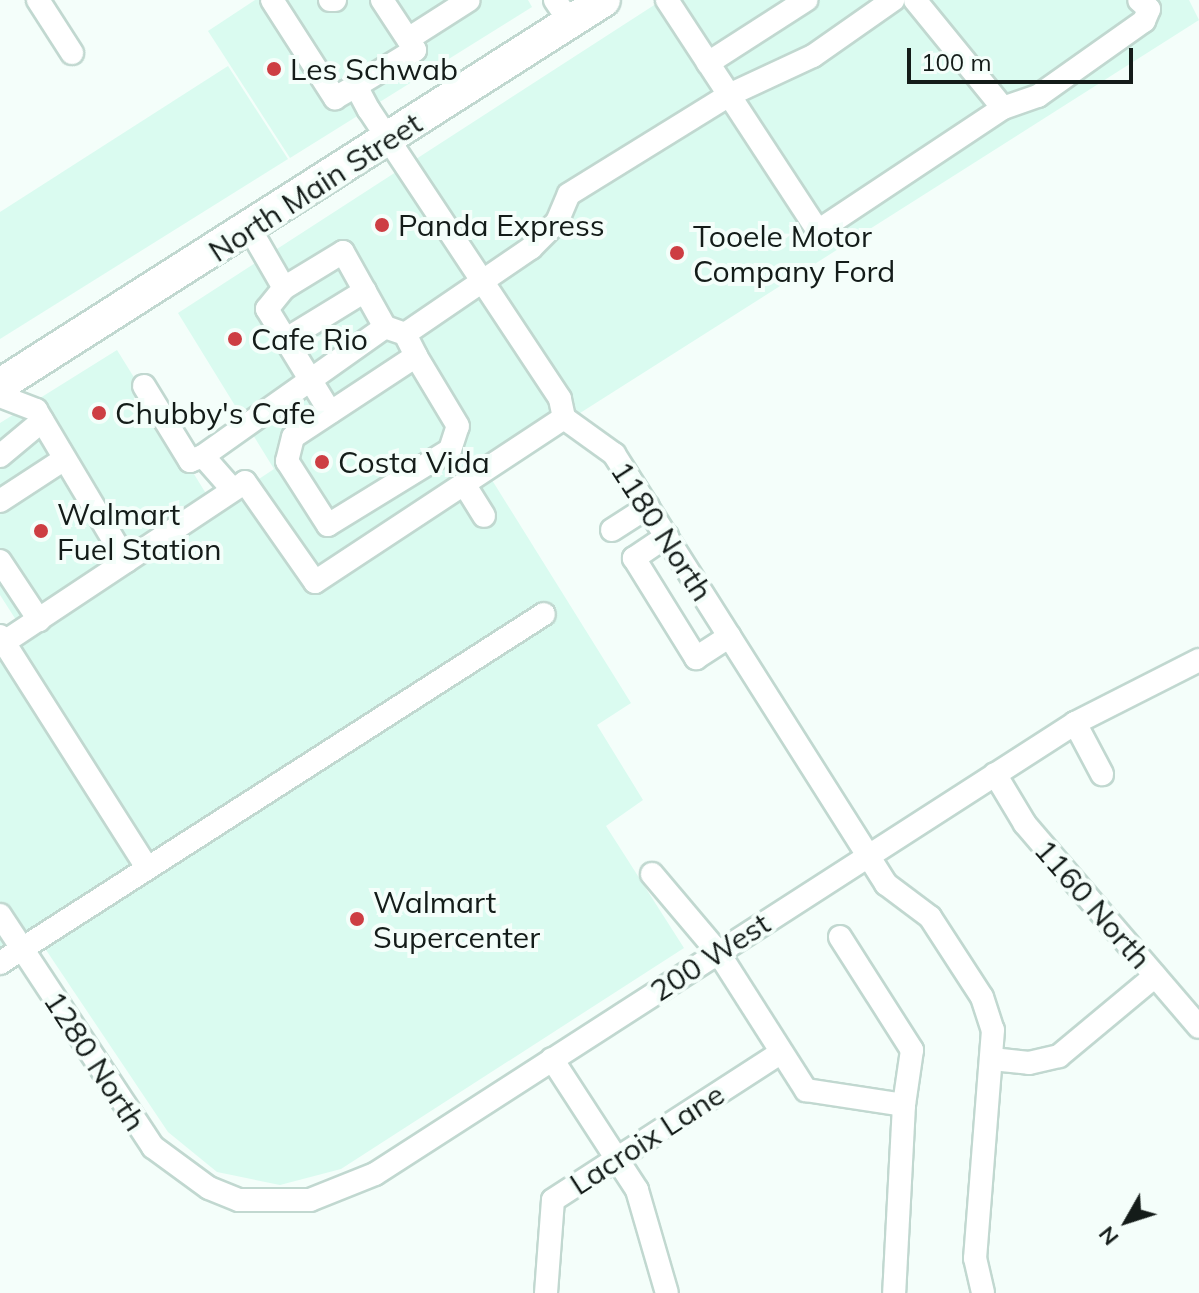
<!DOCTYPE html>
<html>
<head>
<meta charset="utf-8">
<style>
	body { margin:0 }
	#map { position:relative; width:1199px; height:1293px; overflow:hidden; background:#f4fefa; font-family:Mulish,sans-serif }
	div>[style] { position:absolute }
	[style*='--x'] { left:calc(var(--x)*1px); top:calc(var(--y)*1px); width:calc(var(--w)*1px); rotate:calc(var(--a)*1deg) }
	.built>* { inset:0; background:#dafbf0 }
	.roads { filter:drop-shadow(2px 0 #c1d8d0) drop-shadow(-2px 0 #c1d8d0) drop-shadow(0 2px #c1d8d0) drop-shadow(0 -2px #c1d8d0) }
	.minor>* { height:22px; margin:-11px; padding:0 11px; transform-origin:11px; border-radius:11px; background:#fff }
	.highway>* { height:32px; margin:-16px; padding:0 16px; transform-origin:16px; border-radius:16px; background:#fff }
	.dots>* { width:22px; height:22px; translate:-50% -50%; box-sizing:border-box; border:4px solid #f4fefa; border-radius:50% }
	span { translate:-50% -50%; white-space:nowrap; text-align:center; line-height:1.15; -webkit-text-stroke:8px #f4fefa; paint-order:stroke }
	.poi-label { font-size:30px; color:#141c19 }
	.left { translate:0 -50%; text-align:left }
	.street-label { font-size:30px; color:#141c19 }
	.north { position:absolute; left:1087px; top:1181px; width:80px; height:80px; -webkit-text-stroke:6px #f4fefa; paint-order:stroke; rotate:231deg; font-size:22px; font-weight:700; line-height:32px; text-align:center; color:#141c19 }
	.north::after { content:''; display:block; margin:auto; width:28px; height:36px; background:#141c19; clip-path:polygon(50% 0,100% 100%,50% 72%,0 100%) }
	.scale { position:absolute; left:907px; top:48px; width:226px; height:36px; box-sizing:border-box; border:4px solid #141c19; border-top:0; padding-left:10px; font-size:24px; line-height:28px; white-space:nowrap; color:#141c19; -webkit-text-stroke:6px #f4fefa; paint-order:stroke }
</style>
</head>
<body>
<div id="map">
	<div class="built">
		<div style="clip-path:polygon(255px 0,528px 0,532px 7px,290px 158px,208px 31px)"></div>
		<div style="clip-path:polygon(662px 0,1189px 0,1199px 20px,487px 472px,631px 703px,597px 725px,643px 800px,606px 826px,684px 948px,341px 1169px,280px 1185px,217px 1172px,168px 1132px,34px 932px,0 955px,0 656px,27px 637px,0 595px,0 423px,117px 350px,215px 508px,274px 469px,178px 313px)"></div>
		<div style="clip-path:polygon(228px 66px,288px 159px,0 339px,0 212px)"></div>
	</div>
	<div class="roads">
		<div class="minor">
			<div style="--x:38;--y:0;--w:63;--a:57.3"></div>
			<div style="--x:272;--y:0;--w:117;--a:57.3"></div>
			<div style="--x:335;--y:98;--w:24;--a:-30"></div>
			<div style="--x:330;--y:0;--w:5;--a:0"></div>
			<div style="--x:382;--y:0;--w:60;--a:56.6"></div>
			<div style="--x:415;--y:50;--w:69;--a:148.6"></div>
			<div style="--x:356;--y:86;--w:27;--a:62"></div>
			<div style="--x:369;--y:110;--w:346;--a:56.5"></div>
			<div style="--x:560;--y:399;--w:19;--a:78"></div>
			<div style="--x:564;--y:418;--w:62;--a:35.8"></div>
			<div style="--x:614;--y:454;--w:509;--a:57.68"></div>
			<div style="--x:886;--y:884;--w:55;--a:36.9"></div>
			<div style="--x:930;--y:917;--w:95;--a:57"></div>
			<div style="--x:982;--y:997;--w:35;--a:72"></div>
			<div style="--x:993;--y:1030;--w:229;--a:94.5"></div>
			<div style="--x:975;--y:1258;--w:36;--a:77"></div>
			<div style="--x:555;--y:0;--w:27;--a:56"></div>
			<div style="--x:667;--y:0;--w:276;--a:56.8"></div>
			<div style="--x:818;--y:231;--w:222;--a:-33.6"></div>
			<div style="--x:1003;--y:108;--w:139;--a:-129.2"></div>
			<div style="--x:408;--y:39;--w:72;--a:-32.6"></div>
			<div style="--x:708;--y:63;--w:117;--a:-32.7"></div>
			<div style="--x:1003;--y:108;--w:37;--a:-19"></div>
			<div style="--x:1038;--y:96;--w:130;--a:-35.3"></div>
			<div style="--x:1144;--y:21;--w:13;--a:-67"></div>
			<div style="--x:1149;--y:9;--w:13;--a:-138"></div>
			<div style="--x:250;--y:229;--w:68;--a:60"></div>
			<div style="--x:284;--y:288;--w:27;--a:129"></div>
			<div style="--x:267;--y:309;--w:121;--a:58.5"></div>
			<div style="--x:284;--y:288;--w:69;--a:-31.4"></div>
			<div style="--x:343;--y:252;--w:86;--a:60.8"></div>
			<div style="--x:405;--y:334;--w:153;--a:-34.3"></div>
			<div style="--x:531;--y:248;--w:37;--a:-45"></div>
			<div style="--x:557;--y:222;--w:30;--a:-67"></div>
			<div style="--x:569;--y:194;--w:188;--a:-31.7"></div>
			<div style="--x:729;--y:95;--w:93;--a:-24.9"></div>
			<div style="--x:813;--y:56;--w:98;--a:-35"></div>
			<div style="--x:285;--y:340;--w:94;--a:-31.5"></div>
			<div style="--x:144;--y:386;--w:88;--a:58.5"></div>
			<div style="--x:190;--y:461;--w:14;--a:-21"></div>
			<div style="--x:203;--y:456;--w:45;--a:48.6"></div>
			<div style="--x:0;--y:396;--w:39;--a:21"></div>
			<div style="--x:36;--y:410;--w:176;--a:59.2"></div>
			<div style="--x:0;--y:456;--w:55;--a:-39.8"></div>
			<div style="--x:203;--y:456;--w:223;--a:-35.3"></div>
			<div style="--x:385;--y:327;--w:21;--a:19"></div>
			<div style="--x:405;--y:334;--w:25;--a:63"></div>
			<div style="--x:416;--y:356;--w:147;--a:146.6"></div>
			<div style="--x:293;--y:437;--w:25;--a:104"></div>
			<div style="--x:287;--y:461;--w:76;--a:57.4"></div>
			<div style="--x:328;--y:525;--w:143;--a:-31.6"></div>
			<div style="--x:450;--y:450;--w:25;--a:-72"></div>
			<div style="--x:458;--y:426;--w:82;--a:-121"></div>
			<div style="--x:466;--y:487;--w:34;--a:58"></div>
			<div style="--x:0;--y:501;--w:75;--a:-33.1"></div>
			<div style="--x:612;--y:530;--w:43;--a:-32.6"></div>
			<div style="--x:667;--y:536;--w:40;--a:146"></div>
			<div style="--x:634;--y:558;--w:118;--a:58.2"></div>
			<div style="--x:696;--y:658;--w:40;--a:-32.9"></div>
			<div style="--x:0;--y:561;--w:71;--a:56.5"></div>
			<div style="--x:0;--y:636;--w:275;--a:57.6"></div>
			<div style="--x:0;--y:645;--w:294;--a:-33.6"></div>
			<div style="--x:245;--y:482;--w:122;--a:55"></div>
			<div style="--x:315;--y:582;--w:298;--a:-33.4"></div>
			<div style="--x:1075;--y:723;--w:58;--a:62.1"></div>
			<div style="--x:995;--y:774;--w:58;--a:59"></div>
			<div style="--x:1025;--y:824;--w:267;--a:49.4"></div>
			<div style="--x:652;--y:874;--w:102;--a:49.8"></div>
			<div style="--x:718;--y:952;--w:164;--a:57.5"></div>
			<div style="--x:806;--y:1090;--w:99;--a:8.7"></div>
			<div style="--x:904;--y:1105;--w:188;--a:93"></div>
			<div style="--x:0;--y:915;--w:278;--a:56.6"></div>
			<div style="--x:153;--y:1147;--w:69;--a:36.2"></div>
			<div style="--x:209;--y:1188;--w:32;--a:22"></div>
			<div style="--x:239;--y:1200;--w:71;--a:0"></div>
			<div style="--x:310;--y:1200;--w:70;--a:-21.8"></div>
			<div style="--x:375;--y:1174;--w:833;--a:-32.79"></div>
			<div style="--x:1075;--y:723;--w:139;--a:-26.9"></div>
			<div style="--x:840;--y:937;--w:134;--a:57.5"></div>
			<div style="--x:912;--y:1050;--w:56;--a:98.3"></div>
			<div style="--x:0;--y:963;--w:646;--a:-32.68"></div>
			<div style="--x:552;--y:1059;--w:156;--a:57"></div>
			<div style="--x:637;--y:1190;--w:107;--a:73.8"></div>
			<div style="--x:992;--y:1059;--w:37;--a:6"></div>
			<div style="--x:1029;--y:1063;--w:31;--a:-13"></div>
			<div style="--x:1059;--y:1056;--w:125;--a:-39.8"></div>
			<div style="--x:546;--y:1293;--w:93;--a:-85.7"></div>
			<div style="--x:553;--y:1200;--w:269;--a:-32.9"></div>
		</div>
		<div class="highway">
			<div style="--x:0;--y:385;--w:716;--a:-32.51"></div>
		</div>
	</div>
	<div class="dots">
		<div style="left:274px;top:69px;background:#cd3e43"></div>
		<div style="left:382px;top:225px;background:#cd3e43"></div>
		<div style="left:677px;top:253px;background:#cd3e43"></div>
		<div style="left:235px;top:339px;background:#cd3e43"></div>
		<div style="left:99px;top:413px;background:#cd3e43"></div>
		<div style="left:322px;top:462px;background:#cd3e43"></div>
		<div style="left:41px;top:531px;background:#cd3e43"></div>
		<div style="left:357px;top:919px;background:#cd3e43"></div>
	</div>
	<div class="poi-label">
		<span class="left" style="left:290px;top:69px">Les Schwab</span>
		<span class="left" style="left:398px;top:225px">Panda Express</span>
		<span class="left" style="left:693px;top:253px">Tooele Motor<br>Company Ford</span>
		<span class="left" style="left:251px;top:339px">Cafe Rio</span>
		<span class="left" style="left:115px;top:413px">Chubby's Cafe</span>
		<span class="left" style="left:338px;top:462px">Costa Vida</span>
		<span class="left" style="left:57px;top:531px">Walmart<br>Fuel Station</span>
		<span class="left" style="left:373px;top:919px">Walmart<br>Supercenter</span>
	</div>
	<div class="street-label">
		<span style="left:315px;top:187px;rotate:-33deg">North Main Street</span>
		<span style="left:662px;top:531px;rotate:57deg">1180 North</span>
		<span style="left:1093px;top:904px;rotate:49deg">1160 North</span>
		<span style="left:710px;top:957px;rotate:-33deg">200 West</span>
		<span style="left:95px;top:1061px;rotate:57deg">1280 North</span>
		<span style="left:647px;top:1139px;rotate:-33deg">Lacroix Lane</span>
	</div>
	<div class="north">N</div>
	<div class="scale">100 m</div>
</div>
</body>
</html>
